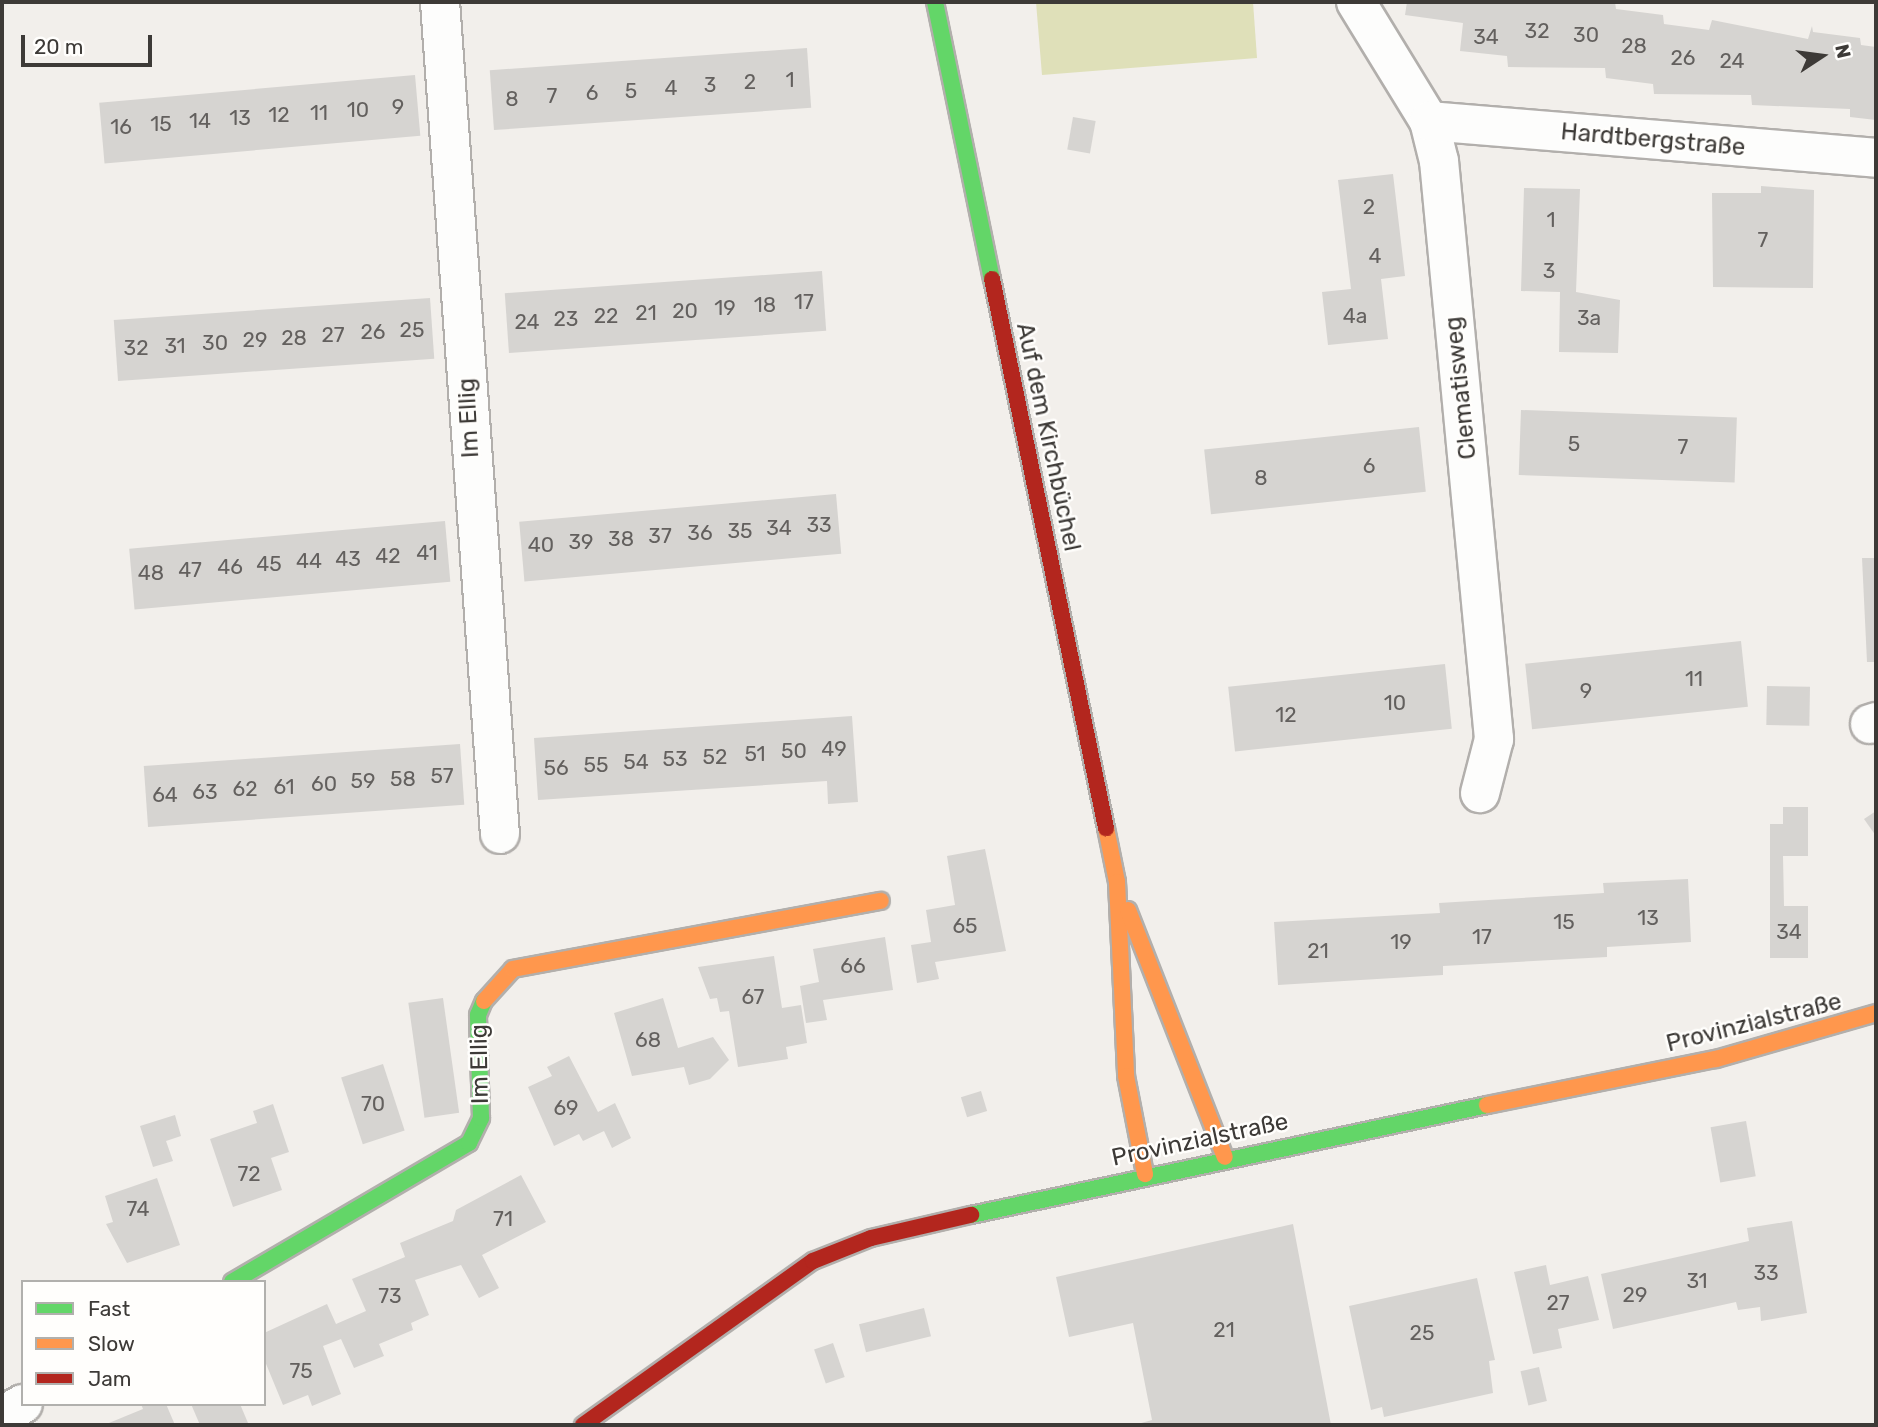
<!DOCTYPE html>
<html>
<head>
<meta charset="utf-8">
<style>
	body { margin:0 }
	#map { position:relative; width:1878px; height:1427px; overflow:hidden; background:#f2efeb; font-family:Rubik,sans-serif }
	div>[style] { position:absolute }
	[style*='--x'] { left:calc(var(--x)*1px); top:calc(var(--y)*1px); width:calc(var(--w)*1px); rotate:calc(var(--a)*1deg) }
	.green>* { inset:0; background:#dfe0b9 }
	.building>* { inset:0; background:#d6d4d1; transform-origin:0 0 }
	.roads { filter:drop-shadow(2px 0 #b2afac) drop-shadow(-2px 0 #b2afac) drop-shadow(0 2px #b2afac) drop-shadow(0 -2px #b2afac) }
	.street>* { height:38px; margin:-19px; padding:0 19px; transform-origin:19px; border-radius:19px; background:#fdfdfc }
	.fast>* { height:16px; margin:-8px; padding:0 8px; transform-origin:8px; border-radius:8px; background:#63d668 }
	.slow>* { height:16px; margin:-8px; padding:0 8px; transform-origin:8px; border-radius:8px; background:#ff974d }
	.jam>* { height:16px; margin:-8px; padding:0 8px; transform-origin:8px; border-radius:8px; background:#b3261e }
	span { translate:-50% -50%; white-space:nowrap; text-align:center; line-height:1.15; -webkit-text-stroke:5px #fffefc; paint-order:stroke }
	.number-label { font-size:21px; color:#63605e }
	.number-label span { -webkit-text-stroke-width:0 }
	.street-label { font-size:24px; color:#3d3a37 }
	.frame { position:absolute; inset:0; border:4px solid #3d3a37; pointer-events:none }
	.legend { position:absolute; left:21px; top:1280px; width:245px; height:126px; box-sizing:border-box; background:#fffefc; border:2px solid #b1b0ad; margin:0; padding:9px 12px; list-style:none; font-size:21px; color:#3d3a37 }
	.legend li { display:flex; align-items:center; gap:14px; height:35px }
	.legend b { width:35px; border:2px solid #b1b0ad }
	.north { position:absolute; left:1787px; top:21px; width:70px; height:70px; -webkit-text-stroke:5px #fffefc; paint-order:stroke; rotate:77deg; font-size:19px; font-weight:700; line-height:28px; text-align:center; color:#3d3a37 }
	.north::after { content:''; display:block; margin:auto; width:24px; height:32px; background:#3d3a37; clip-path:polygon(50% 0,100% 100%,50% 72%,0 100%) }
	.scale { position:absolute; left:21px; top:35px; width:131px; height:32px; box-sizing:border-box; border:4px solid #3d3a37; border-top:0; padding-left:9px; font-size:21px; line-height:24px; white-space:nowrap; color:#3d3a37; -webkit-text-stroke:5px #fffefc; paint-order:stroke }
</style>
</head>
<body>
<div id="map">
	<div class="green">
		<div style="clip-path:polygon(1036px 2px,1253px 2px,1257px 58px,1042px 75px)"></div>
	</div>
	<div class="building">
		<div style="clip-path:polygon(1407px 2px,1615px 2px,1616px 9px,1663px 15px,1664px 24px,1709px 30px,1712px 20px,1808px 39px,1812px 26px,1813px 32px,1860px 38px,1861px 45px,1876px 47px,1876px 120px,1850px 117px,1850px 109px,1752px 105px,1751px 95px,1654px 94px,1653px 84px,1606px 78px,1605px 68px,1508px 67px,1507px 56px,1460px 51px,1463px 23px,1405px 15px)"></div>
		<div style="left:807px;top:48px;width:60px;height:318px;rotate:86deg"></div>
		<div style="left:415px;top:75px;width:61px;height:317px;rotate:85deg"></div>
		<div style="left:1073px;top:117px;width:23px;height:33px;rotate:10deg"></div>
		<div style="clip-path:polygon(1393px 174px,1405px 276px,1381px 279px,1388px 339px,1328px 345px,1322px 292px,1351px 289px,1338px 180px)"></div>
		<div style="clip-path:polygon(1761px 186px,1814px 190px,1813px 288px,1713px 287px,1712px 193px,1761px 193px)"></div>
		<div style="clip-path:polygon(1524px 188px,1580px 189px,1576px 292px,1620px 300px,1618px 353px,1559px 352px,1560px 292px,1521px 291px)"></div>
		<div style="left:822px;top:271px;width:60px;height:318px;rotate:86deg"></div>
		<div style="left:430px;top:298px;width:61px;height:317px;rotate:86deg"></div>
		<div style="left:1521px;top:410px;width:216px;height:65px;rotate:2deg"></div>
		<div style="left:1419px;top:427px;width:65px;height:216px;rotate:84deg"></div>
		<div style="left:836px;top:494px;width:60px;height:318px;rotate:85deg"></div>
		<div style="left:445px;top:521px;width:61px;height:317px;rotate:85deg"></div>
		<div style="clip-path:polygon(1862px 558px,1876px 558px,1876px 662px,1867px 662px)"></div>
		<div style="left:1741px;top:641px;width:66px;height:217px;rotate:84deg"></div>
		<div style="left:1445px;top:664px;width:65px;height:218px;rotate:84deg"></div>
		<div style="left:1767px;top:686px;width:43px;height:39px;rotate:1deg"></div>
		<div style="clip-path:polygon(852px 716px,858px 802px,828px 804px,827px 781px,538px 800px,534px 738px)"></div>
		<div style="left:460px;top:744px;width:61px;height:317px;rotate:86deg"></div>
		<div style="clip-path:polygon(1783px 807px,1808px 807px,1808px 856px,1783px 856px,1784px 906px,1808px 906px,1808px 958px,1770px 958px,1770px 824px,1783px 824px)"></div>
		<div style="clip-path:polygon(1876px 811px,1876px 836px,1864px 819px)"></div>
		<div style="clip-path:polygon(985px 849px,1006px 951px,935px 962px,939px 979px,917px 983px,911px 945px,931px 942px,926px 910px,955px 905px,947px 856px)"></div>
		<div style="clip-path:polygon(1688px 879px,1691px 942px,1607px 947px,1607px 957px,1443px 966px,1443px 975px,1278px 985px,1274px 922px,1440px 913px,1439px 903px,1604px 893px,1603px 883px)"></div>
		<div style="clip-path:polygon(885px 937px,893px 990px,823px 1000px,827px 1020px,806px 1023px,800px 986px,819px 982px,813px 949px)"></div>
		<div style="clip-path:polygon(774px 956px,782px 1008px,801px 1005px,807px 1043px,786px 1047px,788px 1059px,738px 1067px,729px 1011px,720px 1012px,717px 998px,710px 999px,698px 967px)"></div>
		<div style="left:443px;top:998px;width:116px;height:35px;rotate:82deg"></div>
		<div style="clip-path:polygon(663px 998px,678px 1048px,713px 1037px,729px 1060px,710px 1079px,689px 1085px,684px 1067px,632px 1076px,614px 1013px)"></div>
		<div style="clip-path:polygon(569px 1056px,598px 1112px,615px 1103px,631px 1138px,612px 1148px,604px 1131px,583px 1141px,579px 1134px,554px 1146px,528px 1087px,552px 1076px,547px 1067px)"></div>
		<div style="left:383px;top:1064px;width:70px;height:44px;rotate:72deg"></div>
		<div style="left:981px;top:1091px;width:21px;height:21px;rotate:73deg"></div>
		<div style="clip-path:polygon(273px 1104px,289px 1152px,271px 1158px,282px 1190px,233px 1207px,210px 1139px,257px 1123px,253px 1111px)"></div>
		<div style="clip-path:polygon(175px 1115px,181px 1136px,166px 1141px,173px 1161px,153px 1167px,140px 1126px)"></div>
		<div style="left:1746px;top:1121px;width:56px;height:36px;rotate:80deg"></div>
		<div style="clip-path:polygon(521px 1175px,546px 1222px,482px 1255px,499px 1288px,479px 1298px,461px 1265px,415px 1280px,429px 1315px,411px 1323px,413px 1330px,379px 1344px,384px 1356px,354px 1368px,341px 1339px,323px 1346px,341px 1394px,312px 1406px,308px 1395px,283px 1405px,264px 1359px,264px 1333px,327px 1304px,336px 1324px,366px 1311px,352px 1279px,405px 1257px,400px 1243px,453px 1221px,456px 1210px)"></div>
		<div style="clip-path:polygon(157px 1178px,180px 1245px,127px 1263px,106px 1224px,113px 1222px,105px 1196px)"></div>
		<div style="clip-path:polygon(1792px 1221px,1807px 1313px,1761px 1321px,1760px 1307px,1738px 1310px,1736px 1302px,1613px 1329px,1601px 1274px,1749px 1241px,1747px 1228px)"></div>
		<div style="clip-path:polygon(1293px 1224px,1331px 1425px,1134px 1425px,1152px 1420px,1133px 1323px,1069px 1337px,1056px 1277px)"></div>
		<div style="clip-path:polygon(1546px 1265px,1550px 1285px,1588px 1276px,1599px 1320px,1558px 1329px,1562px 1348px,1533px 1354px,1514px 1272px)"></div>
		<div style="clip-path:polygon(1477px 1278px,1495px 1360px,1489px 1361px,1493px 1393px,1384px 1417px,1382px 1407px,1371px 1410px,1349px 1306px)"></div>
		<div style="left:924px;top:1308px;width:29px;height:67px;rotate:76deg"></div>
		<div style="left:833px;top:1343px;width:36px;height:20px;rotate:71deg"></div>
		<div style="left:1539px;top:1367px;width:35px;height:19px;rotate:77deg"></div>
		<div style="clip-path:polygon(141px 1404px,166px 1404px,175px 1425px,104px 1425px,143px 1409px)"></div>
		<div style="clip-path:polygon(191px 1404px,240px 1404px,248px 1423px,200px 1425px)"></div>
	</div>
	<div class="roads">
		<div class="street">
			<div style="--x:440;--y:2;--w:834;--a:85.88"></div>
			<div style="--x:1356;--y:2;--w:140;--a:58.5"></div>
			<div style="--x:1429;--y:121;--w:41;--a:76"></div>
			<div style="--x:1439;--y:161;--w:581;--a:84.56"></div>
			<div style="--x:1494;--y:739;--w:56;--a:104.5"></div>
			<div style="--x:1429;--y:121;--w:449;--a:4.7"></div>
			<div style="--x:1870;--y:724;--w:6;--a:-18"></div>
			<div style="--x:2;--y:1416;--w:24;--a:-30"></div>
		</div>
		<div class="fast">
			<div style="--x:935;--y:2;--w:283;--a:78.4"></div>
			<div style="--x:971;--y:1215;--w:528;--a:-12.03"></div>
			<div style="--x:232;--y:1282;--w:275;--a:-30.4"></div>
			<div style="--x:469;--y:1143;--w:28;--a:-64"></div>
			<div style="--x:481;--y:1118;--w:103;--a:-91.7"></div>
			<div style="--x:478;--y:1015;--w:15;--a:-67"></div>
		</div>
		<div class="slow">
			<div style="--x:1106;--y:828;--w:55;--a:78.5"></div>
			<div style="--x:1117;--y:882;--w:194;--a:87.3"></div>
			<div style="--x:1126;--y:1076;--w:100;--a:79"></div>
			<div style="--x:1128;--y:910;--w:265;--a:68.6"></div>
			<div style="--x:484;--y:1001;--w:43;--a:-47.8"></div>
			<div style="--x:513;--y:969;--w:374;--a:-10.5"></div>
			<div style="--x:1487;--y:1105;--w:234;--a:-11.4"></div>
			<div style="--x:1716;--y:1059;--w:166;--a:-16"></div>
		</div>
		<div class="jam">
			<div style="--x:992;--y:279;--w:561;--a:78.27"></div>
			<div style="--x:583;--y:1425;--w:282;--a:-35.5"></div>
			<div style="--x:813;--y:1261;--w:62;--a:-21.6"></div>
			<div style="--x:871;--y:1238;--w:103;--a:-13"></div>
		</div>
	</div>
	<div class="number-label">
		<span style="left:1537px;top:31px">32</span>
		<span style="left:1586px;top:35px">30</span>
		<span style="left:1486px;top:37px">34</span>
		<span style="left:1634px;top:46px">28</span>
		<span style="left:1683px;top:58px">26</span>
		<span style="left:1732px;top:61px">24</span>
		<span style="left:790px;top:80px">1</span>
		<span style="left:750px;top:82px">2</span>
		<span style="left:710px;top:85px">3</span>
		<span style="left:671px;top:88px">4</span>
		<span style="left:631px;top:91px">5</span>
		<span style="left:592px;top:93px">6</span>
		<span style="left:552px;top:96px">7</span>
		<span style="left:512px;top:99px">8</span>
		<span style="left:398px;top:107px">9</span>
		<span style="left:358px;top:110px">10</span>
		<span style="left:319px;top:113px">11</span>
		<span style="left:279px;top:115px">12</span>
		<span style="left:240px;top:118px">13</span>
		<span style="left:200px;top:121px">14</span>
		<span style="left:161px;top:124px">15</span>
		<span style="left:121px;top:127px">16</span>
		<span style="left:1369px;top:207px">2</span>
		<span style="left:1551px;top:220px">1</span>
		<span style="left:1763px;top:240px">7</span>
		<span style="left:1375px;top:256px">4</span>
		<span style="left:1549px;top:271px">3</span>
		<span style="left:804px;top:302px">17</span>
		<span style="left:765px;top:305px">18</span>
		<span style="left:725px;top:308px">19</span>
		<span style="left:685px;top:311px">20</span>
		<span style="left:646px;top:313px">21</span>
		<span style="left:606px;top:316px">22</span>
		<span style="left:1355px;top:316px">4a</span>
		<span style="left:1589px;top:318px">3a</span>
		<span style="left:566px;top:319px">23</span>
		<span style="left:527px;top:322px">24</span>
		<span style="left:412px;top:330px">25</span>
		<span style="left:373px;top:332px">26</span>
		<span style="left:333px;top:335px">27</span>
		<span style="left:294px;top:338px">28</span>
		<span style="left:255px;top:340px">29</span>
		<span style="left:215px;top:343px">30</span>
		<span style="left:175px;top:346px">31</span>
		<span style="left:136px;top:348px">32</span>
		<span style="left:1574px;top:444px">5</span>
		<span style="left:1683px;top:447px">7</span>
		<span style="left:1369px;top:466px">6</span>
		<span style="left:1261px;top:478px">8</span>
		<span style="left:819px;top:525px">33</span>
		<span style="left:779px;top:528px">34</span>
		<span style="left:740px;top:531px">35</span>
		<span style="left:700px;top:533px">36</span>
		<span style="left:660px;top:536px">37</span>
		<span style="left:621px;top:539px">38</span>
		<span style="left:581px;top:542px">39</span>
		<span style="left:541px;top:545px">40</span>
		<span style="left:427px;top:553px">41</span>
		<span style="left:388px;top:556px">42</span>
		<span style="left:348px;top:559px">43</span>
		<span style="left:309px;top:561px">44</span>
		<span style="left:269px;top:564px">45</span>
		<span style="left:230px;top:567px">46</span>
		<span style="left:190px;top:570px">47</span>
		<span style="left:151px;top:573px">48</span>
		<span style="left:1694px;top:679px">11</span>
		<span style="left:1586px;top:691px">9</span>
		<span style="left:1395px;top:703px">10</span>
		<span style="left:1286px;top:715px">12</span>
		<span style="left:834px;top:749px">49</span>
		<span style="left:794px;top:751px">50</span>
		<span style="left:755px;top:754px">51</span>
		<span style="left:715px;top:757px">52</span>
		<span style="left:675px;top:759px">53</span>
		<span style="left:636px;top:762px">54</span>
		<span style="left:596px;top:765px">55</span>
		<span style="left:556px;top:768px">56</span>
		<span style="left:442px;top:776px">57</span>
		<span style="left:403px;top:779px">58</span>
		<span style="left:363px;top:781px">59</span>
		<span style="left:324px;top:784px">60</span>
		<span style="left:284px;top:787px">61</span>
		<span style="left:245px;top:789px">62</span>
		<span style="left:205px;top:792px">63</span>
		<span style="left:165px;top:795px">64</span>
		<span style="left:1648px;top:918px">13</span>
		<span style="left:1564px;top:922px">15</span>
		<span style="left:965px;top:926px">65</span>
		<span style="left:1789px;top:932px">34</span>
		<span style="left:1482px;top:937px">17</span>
		<span style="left:1401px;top:942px">19</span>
		<span style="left:1318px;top:951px">21</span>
		<span style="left:853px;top:966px">66</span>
		<span style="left:753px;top:997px">67</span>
		<span style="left:648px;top:1040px">68</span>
		<span style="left:373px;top:1104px">70</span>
		<span style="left:566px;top:1108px">69</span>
		<span style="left:249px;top:1174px">72</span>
		<span style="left:138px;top:1209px">74</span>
		<span style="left:503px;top:1219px">71</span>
		<span style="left:1766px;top:1273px">33</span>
		<span style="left:1697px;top:1281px">31</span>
		<span style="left:1635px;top:1295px">29</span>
		<span style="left:390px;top:1296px">73</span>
		<span style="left:1558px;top:1303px">27</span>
		<span style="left:1224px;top:1330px">21</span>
		<span style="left:1422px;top:1333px">25</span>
		<span style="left:301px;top:1371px">75</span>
	</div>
	<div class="street-label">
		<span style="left:1653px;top:140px;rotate:5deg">Hardtbergstraße</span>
		<span style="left:1461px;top:388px;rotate:-96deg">Clematisweg</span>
		<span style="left:469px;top:418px;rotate:-93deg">Im Ellig</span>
		<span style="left:1048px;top:437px;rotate:78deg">Auf dem Kirchbüchel</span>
		<span style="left:1754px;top:1023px;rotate:-14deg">Provinzialstraße</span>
		<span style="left:480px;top:1064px;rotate:-91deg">Im Ellig</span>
		<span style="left:1200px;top:1140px;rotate:-12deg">Provinzialstraße</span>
	</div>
	<div class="frame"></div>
	<ul class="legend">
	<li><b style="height:9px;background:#63d668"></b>Fast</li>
	<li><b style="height:9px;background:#ff974d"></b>Slow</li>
	<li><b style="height:9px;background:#b3261e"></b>Jam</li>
	</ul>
	<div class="north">N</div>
	<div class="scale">20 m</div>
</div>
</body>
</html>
